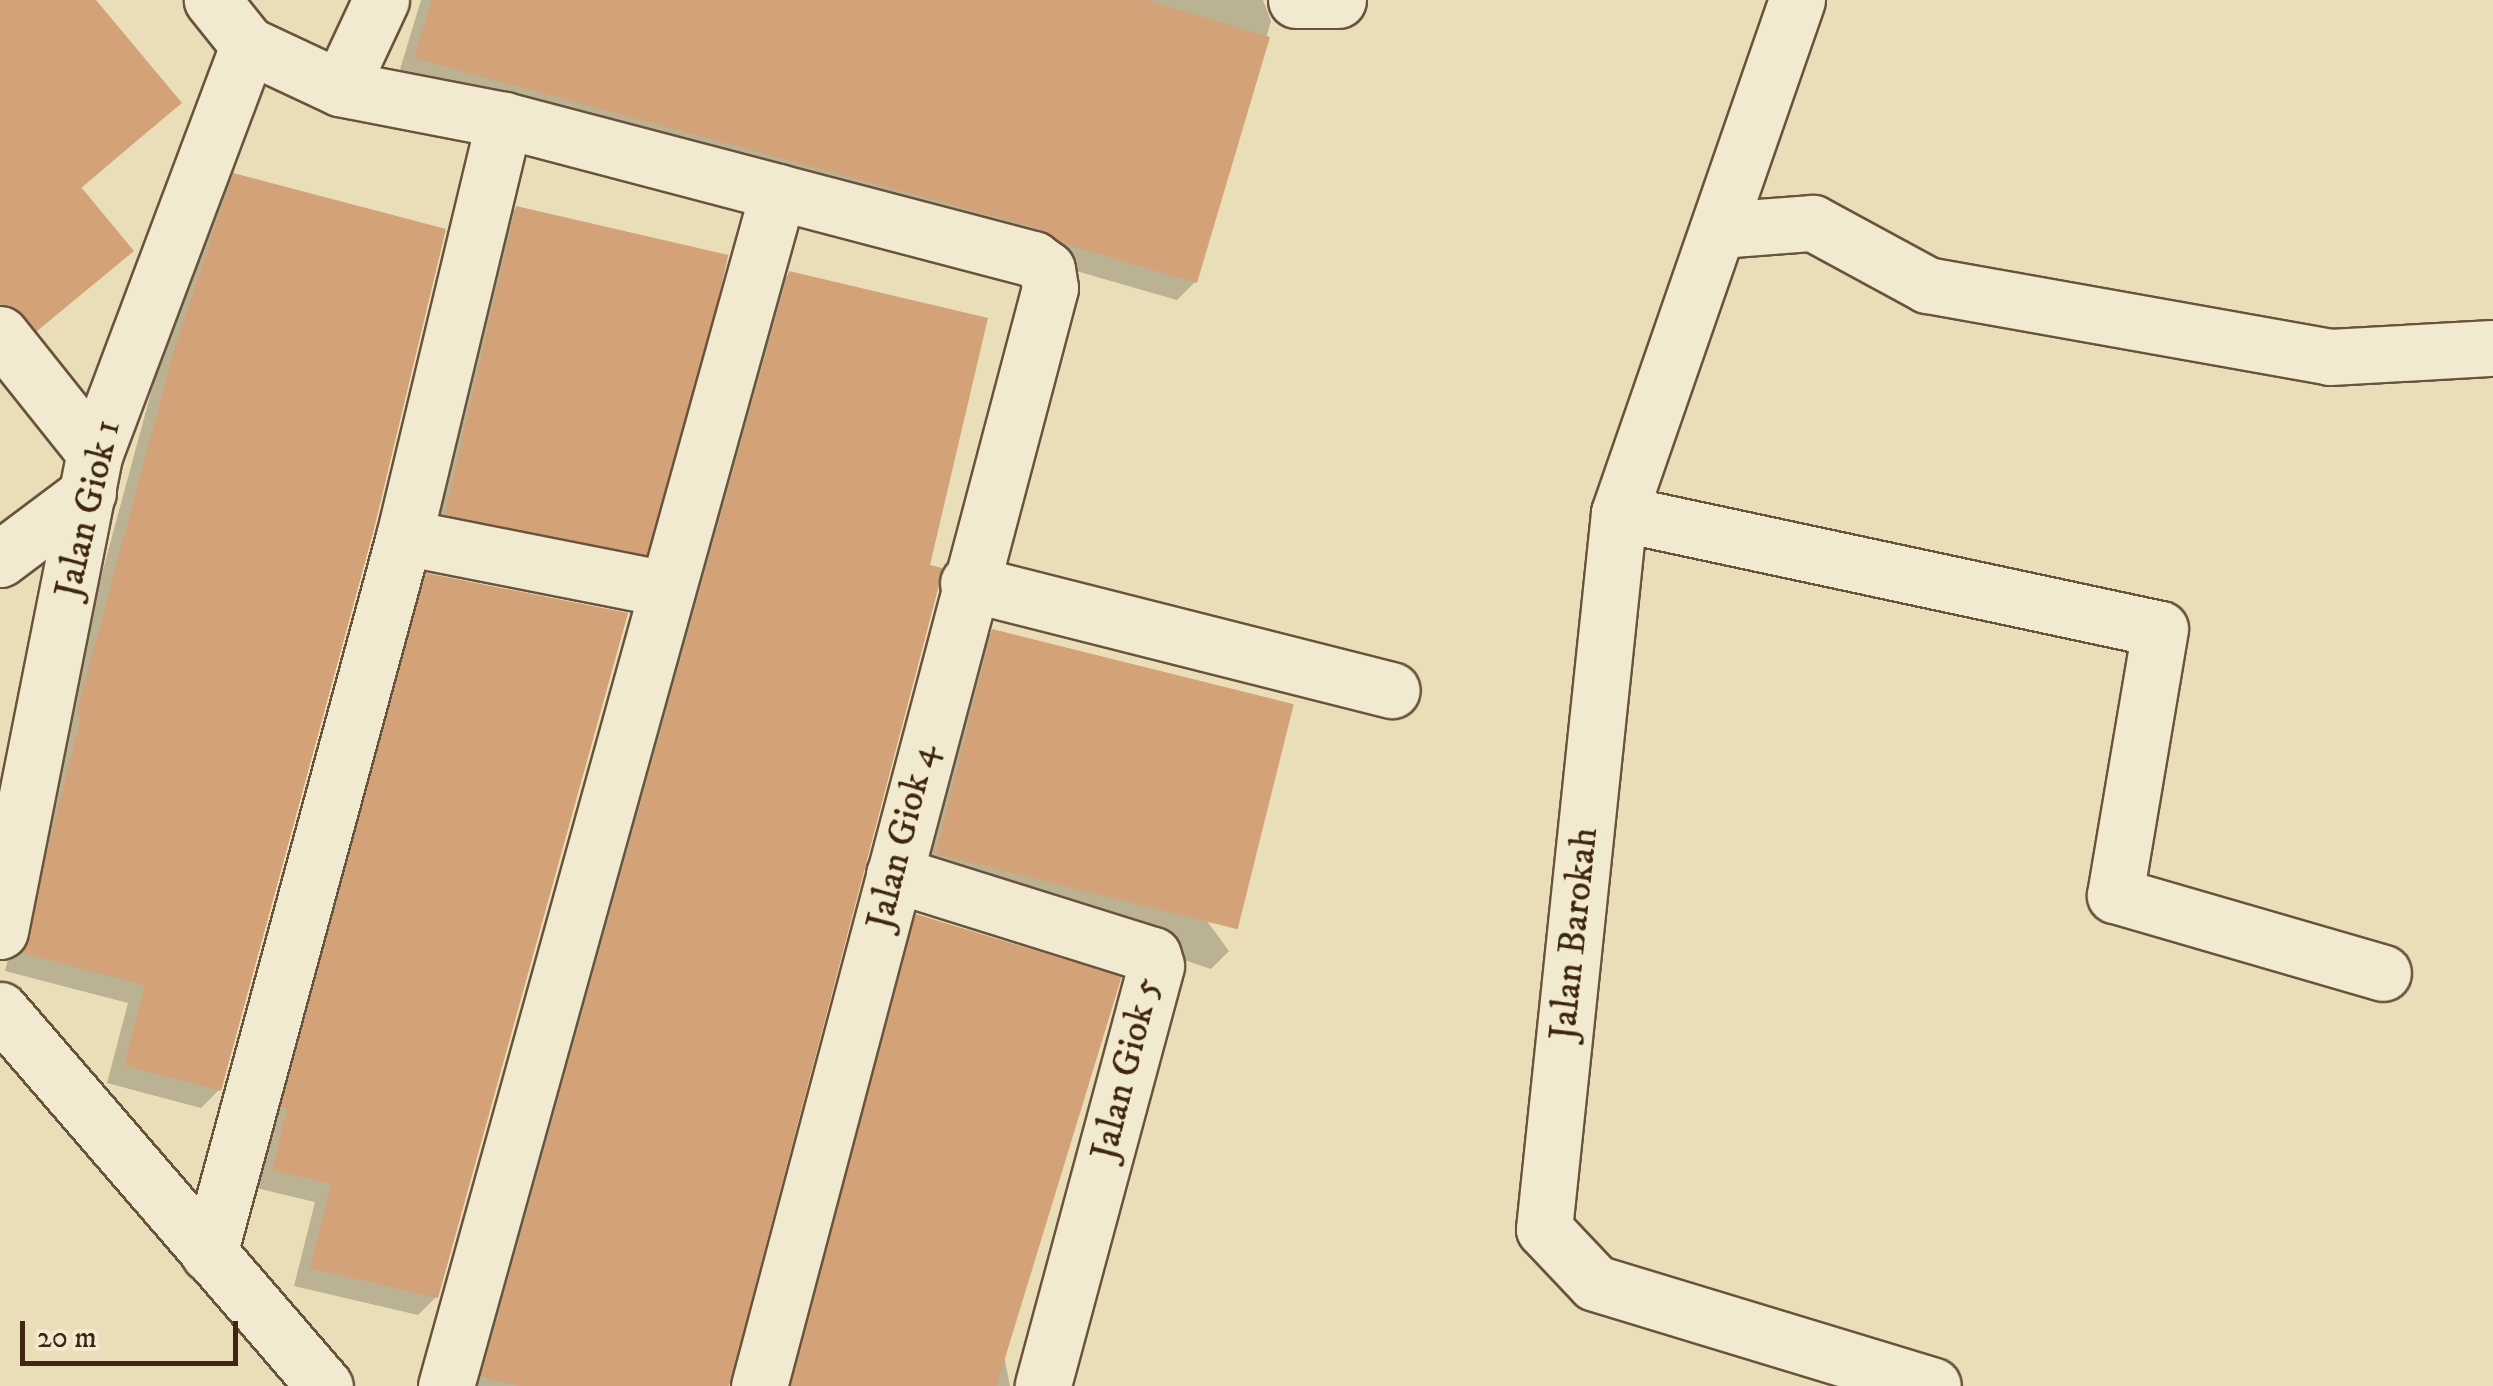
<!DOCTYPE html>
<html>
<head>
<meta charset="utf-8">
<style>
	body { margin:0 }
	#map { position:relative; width:2493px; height:1386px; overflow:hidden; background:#eadeb8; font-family:"IM FELL DW Pica",serif }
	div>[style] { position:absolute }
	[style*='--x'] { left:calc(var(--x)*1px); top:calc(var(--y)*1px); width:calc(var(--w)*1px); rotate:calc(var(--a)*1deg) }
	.shadow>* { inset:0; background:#0003 }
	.building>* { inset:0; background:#d3a279; transform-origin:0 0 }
	.roads { filter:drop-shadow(2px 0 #6a533c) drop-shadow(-2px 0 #6a533c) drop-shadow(0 2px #6a533c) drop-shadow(0 -2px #6a533c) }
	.minor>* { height:55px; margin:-27.5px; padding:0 27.5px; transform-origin:27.5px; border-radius:27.5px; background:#f1ead1 }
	span { translate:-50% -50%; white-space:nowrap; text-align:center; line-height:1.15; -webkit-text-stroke:9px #f1ead1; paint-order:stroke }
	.street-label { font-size:38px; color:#3f2512 }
	.scale { position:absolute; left:20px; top:1321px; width:218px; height:45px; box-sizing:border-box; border:5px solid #3f2512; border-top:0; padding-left:12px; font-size:30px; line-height:35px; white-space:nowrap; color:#3f2512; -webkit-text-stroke:8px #f1ead1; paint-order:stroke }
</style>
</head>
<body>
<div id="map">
	<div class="shadow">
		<div style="clip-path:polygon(0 0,92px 0,161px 120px,79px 190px,131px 251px,18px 347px,0 329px)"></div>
		<div style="clip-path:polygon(421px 0,1263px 0,1271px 21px,1195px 282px,1177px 300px,398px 76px)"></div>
		<div style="clip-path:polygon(234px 176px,219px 1090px,201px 1108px,107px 1083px,128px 1003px,5px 971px,65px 734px,59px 732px,159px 363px,216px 194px)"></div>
		<div style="clip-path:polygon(516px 208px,643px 552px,625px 570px,426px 530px,498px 226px)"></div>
		<div style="clip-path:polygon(789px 274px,728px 1386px,467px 1386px,771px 292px)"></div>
		<div style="clip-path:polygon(427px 576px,436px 1297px,418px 1315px,294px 1286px,315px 1202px,256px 1188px,409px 594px)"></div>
		<div style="clip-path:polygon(993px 631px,1229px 951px,1211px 969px,916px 871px,975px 649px)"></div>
		<div style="clip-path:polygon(917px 917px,1010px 1386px,780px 1386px,899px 935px)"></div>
	</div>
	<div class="building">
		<div style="clip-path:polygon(0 0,96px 0,182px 103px,81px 187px,134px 251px,37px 331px,12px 305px,0 304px)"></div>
		<div style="clip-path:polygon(432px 0,1146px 0,1270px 37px,1197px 283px,1066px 244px,1041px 229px,414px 58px)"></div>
		<div style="clip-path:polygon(233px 173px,446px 229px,374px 529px,221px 1091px,124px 1065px,145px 985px,22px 953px,81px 716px,76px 715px,176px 343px)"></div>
		<div style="left:516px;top:206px;width:218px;height:316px;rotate:13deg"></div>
		<div style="clip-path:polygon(789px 271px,988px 318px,930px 565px,942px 568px,938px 589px,729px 1386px,521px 1386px,481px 1377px)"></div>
		<div style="clip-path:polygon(426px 573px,628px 613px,438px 1298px,310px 1268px,331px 1184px,272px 1170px,287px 1108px,281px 1107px)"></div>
		<div style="left:992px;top:629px;width:311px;height:232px;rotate:14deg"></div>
		<div style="left:916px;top:914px;width:215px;height:488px;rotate:17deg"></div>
	</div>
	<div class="roads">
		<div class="minor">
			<div style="--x:1296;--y:0;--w:42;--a:0"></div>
			<div style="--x:1797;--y:0;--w:543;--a:109.14"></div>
			<div style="--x:1619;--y:513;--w:720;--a:95.98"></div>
			<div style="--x:1544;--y:1229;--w:74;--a:46.6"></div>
			<div style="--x:1595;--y:1283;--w:353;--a:16.9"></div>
			<div style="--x:340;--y:88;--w:97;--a:-65"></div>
			<div style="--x:504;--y:120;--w:283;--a:14.7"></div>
			<div style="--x:1719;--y:230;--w:94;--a:-4.3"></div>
			<div style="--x:1813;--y:223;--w:130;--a:28.5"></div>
			<div style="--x:1927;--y:285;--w:409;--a:10.1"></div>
			<div style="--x:2330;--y:357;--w:163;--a:-3.2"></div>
			<div style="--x:0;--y:334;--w:152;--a:51.4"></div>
			<div style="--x:1619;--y:513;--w:553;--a:12.1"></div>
			<div style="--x:2160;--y:629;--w:270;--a:99.6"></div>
			<div style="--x:2115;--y:895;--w:279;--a:16.2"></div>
			<div style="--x:404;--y:537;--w:268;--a:11.2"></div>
			<div style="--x:0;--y:559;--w:110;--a:-36.9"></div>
			<div style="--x:968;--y:583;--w:437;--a:14.2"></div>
			<div style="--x:894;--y:874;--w:271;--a:17.4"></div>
			<div style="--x:1153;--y:955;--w:11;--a:75"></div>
			<div style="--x:1156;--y:966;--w:435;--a:105.1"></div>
			<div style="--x:0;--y:931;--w:487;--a:-78.8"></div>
			<div style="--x:95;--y:453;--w:436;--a:-69.4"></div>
			<div style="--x:0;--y:1010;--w:497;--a:49.2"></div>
			<div style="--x:209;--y:1254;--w:743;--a:-74.79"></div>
			<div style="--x:404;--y:537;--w:429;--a:-76.5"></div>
			<div style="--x:504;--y:120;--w:167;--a:-169"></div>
			<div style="--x:340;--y:88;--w:102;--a:-154.9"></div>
			<div style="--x:248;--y:45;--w:58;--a:-128.7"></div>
			<div style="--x:446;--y:1386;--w:1239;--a:-74.46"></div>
			<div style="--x:778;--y:192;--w:264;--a:14.7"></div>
			<div style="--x:1033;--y:259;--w:17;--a:36"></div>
			<div style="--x:1047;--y:269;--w:19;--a:81"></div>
			<div style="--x:1050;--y:288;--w:1136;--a:104.84"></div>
		</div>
	</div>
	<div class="street-label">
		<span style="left:89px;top:509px;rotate:-77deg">Jalan Giok 1</span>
		<span style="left:903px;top:837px;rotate:-76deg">Jalan Giok 4</span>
		<span style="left:1575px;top:934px;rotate:-84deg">Jalan Barokah</span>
		<span style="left:1127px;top:1069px;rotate:-76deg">Jalan Giok 5</span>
	</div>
	<div class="scale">20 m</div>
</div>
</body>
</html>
